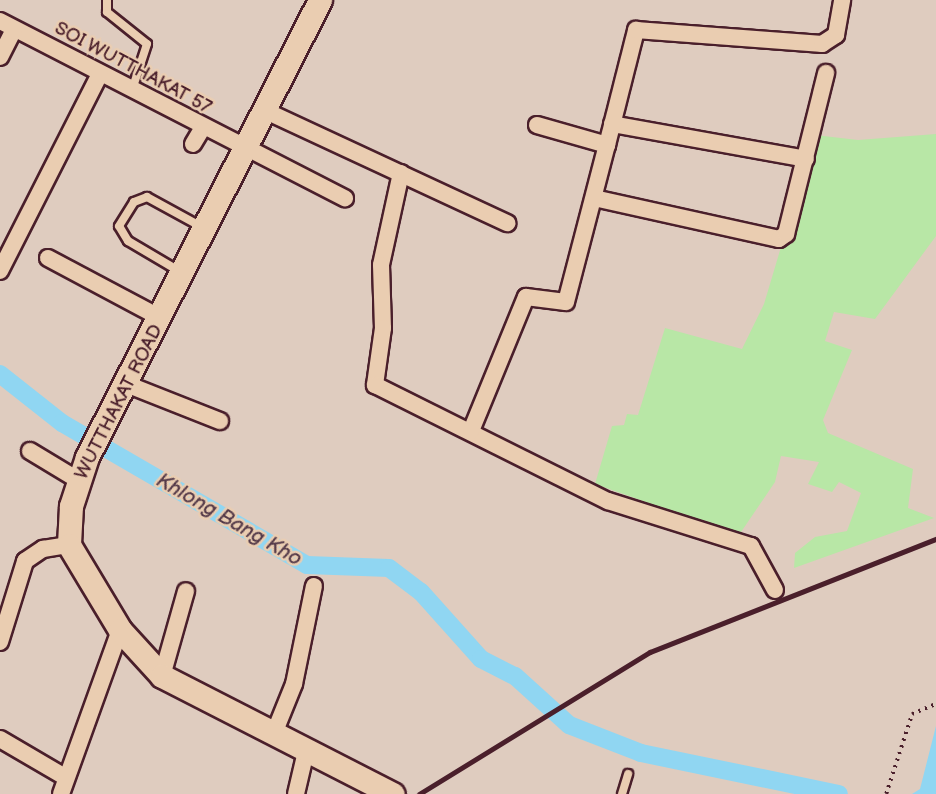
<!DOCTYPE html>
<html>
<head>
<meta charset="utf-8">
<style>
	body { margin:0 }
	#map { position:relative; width:936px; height:794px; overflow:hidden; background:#dfccbf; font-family:"Balsamiq Sans",sans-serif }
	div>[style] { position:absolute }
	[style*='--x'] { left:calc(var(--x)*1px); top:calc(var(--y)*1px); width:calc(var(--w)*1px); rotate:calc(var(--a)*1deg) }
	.green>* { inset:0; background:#b8e7a6 }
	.water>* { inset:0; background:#90d6f2 }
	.canal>* { height:18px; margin:-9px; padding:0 9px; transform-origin:9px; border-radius:9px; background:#90d6f2 }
	.path>* { height:3.5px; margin-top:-1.75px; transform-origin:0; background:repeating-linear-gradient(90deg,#4a1f2b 0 2px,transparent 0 7px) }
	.roads { filter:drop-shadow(2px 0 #4a1f2b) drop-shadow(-2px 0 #4a1f2b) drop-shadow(0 2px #4a1f2b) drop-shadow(0 -2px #4a1f2b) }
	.lane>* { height:8px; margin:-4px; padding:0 4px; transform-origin:4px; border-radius:4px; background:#eacdb1 }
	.street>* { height:16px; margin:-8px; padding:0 8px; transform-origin:8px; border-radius:8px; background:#eacdb1 }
	.secondary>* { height:23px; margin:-11.5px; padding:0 11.5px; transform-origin:11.5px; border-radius:11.5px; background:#eacdb1 }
	.rail>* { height:5px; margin:-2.5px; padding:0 2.5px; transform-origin:2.5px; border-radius:2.5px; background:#4a1f2b }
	span { translate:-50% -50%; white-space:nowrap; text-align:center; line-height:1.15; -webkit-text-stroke:5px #eacdb1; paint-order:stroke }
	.street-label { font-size:19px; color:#4a1f2b }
	.water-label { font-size:21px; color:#543a49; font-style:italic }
</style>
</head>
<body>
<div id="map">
	<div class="green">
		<div style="clip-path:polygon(936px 134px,936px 236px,875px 319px,834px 312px,825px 341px,852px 350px,823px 420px,828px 433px,913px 469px,908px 508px,934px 518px,794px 568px,795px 553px,815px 537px,847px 531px,861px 493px,839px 482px,832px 492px,808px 484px,819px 462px,781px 456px,775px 482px,739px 535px,595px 484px,612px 426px,624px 425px,627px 414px,638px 415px,665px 328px,742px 349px,764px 304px,781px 247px,791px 237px,815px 135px,858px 140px)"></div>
	</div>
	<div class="water">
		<div style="clip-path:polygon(936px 726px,936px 794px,912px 794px,920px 789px)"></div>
	</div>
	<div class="canal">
		<div style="--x:0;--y:374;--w:79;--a:38.3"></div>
		<div style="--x:62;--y:423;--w:283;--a:30.1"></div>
		<div style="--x:307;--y:565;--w:82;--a:2.1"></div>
		<div style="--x:389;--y:568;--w:40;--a:37"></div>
		<div style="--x:421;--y:592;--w:90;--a:48.2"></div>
		<div style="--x:481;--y:659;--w:38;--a:27"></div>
		<div style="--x:515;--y:676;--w:73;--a:42.2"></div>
		<div style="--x:569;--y:725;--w:77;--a:21.3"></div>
		<div style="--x:641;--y:753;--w:202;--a:11.7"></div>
	</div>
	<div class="path">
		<div style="--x:886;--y:794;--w:84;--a:-72"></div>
		<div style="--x:912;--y:714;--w:26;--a:-23"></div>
	</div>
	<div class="roads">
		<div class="lane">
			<div style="--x:107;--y:0;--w:12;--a:90"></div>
			<div style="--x:107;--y:12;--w:51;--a:38.7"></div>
			<div style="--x:147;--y:44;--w:48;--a:108.1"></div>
			<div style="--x:179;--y:271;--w:59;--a:-149.5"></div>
			<div style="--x:128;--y:241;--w:17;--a:-121"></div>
			<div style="--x:119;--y:226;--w:28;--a:-58"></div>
			<div style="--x:134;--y:202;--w:14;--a:-21"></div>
			<div style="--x:147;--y:197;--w:63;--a:28.6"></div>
			<div style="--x:622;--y:794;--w:21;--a:-73"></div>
		</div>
		<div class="street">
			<div style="--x:0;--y:21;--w:388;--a:27.2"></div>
			<div style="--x:0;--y:57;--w:31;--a:-63"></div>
			<div style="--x:268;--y:112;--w:264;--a:24.9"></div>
			<div style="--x:612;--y:124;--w:197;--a:10.2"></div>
			<div style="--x:537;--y:125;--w:73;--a:15.9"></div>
			<div style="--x:607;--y:145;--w:119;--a:-75.8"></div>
			<div style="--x:636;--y:30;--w:187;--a:4.3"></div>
			<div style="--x:822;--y:44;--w:17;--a:-33"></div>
			<div style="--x:836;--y:35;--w:36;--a:-80"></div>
			<div style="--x:193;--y:144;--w:17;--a:-59"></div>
			<div style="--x:401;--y:173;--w:94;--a:102.3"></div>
			<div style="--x:381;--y:265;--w:63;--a:88.2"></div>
			<div style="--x:383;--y:328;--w:58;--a:98"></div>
			<div style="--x:375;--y:385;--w:260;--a:26.5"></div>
			<div style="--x:608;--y:501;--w:150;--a:17.5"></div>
			<div style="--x:751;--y:546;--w:50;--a:61.4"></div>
			<div style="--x:594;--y:198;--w:189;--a:12.5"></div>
			<div style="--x:779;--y:239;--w:9;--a:-36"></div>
			<div style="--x:786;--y:234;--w:166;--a:-76"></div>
			<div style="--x:48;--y:258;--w:128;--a:28"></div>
			<div style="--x:0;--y:271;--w:221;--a:-63.1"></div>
			<div style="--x:126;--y:384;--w:101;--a:21.5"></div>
			<div style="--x:471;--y:431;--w:145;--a:-67.7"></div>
			<div style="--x:526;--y:297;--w:40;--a:7.1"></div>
			<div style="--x:566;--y:302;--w:162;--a:-75.4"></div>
			<div style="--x:30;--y:451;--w:56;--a:31.1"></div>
			<div style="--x:0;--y:642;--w:85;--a:-72.8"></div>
			<div style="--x:25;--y:561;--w:22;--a:-34"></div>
			<div style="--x:43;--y:549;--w:26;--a:-9"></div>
			<div style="--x:162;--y:676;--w:88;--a:-74.2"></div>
			<div style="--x:275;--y:731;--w:51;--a:-68"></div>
			<div style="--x:294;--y:684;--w:100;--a:-78.5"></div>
			<div style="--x:0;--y:739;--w:75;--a:30.3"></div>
			<div style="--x:61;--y:794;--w:174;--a:-70.2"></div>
			<div style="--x:296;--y:794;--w:48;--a:-76.8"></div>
		</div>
		<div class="secondary">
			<div style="--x:320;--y:0;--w:513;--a:117.01"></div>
			<div style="--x:87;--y:457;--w:52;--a:108.1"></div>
			<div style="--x:71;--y:506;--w:39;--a:93"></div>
			<div style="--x:69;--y:545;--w:99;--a:59"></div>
			<div style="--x:120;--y:630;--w:62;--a:47.6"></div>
			<div style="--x:162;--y:676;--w:259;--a:27.1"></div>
		</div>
	</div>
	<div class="rail">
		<div style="--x:419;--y:794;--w:271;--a:-31.6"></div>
		<div style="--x:650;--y:652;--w:308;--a:-21.6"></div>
	</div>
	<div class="street-label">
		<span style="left:133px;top:68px;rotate:28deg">SOI WUTTHAKAT 57</span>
		<span style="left:119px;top:402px;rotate:-63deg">WUTTHAKAT ROAD</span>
	</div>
	<div class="water-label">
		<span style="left:229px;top:520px;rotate:30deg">Khlong Bang Kho</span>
	</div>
</div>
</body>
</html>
